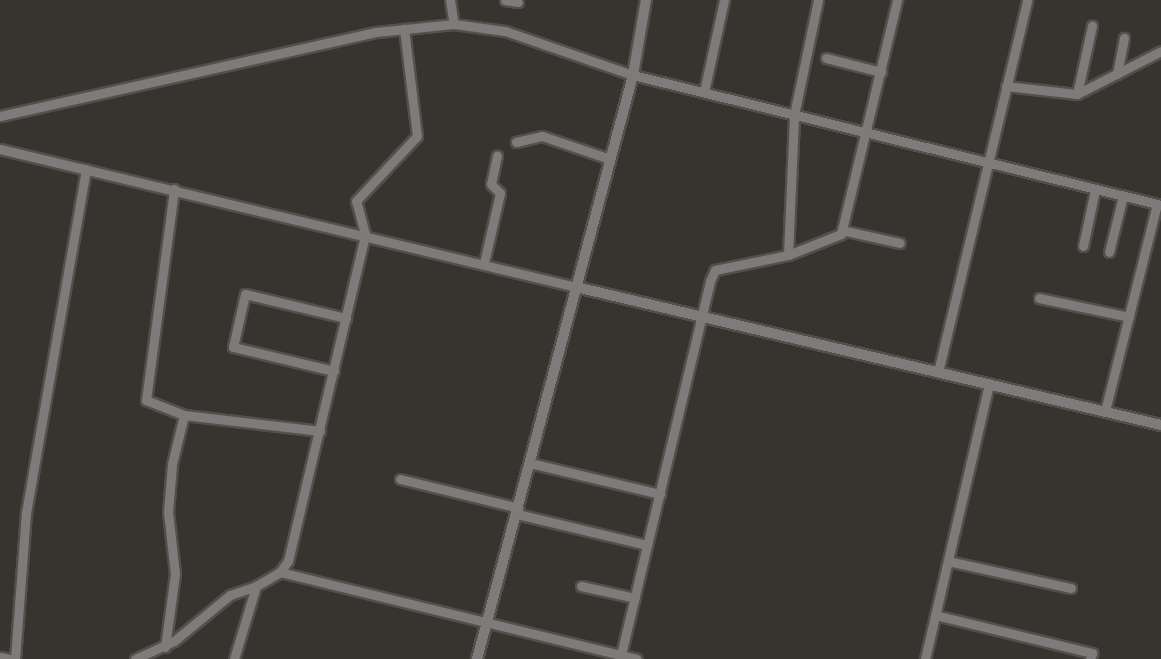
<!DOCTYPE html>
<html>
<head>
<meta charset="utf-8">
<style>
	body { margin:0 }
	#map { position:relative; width:1161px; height:659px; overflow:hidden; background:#373430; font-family:"Noto Serif",serif }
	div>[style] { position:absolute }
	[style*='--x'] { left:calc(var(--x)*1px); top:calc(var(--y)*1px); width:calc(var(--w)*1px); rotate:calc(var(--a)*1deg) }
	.roads { filter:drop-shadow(2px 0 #53504c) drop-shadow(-2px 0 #53504c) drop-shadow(0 2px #53504c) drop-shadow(0 -2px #53504c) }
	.minor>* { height:9px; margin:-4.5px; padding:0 4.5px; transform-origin:4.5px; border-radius:4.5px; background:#7d7c7a }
	.tertiary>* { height:10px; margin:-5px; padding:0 5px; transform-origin:5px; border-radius:5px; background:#7d7c7a }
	span { translate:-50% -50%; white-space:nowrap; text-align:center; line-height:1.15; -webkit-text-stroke:7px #1d1c1a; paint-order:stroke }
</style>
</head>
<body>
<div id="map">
	<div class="roads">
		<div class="minor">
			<div style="--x:450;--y:0;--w:24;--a:81"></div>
			<div style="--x:505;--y:0;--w:13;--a:9"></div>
			<div style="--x:826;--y:58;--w:57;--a:14.3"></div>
			<div style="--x:1117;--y:74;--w:37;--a:-79"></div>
			<div style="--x:1006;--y:86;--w:71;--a:6.4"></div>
			<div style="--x:1077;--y:94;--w:94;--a:-27.1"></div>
			<div style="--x:704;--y:92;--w:94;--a:-77.7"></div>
			<div style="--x:1077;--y:94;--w:70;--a:-77.6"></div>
			<div style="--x:0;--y:116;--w:385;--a:-12.6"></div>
			<div style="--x:376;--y:32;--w:78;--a:-5.9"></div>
			<div style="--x:454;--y:24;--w:51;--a:7.8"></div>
			<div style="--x:505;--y:31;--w:135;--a:19"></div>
			<div style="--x:633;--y:75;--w:544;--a:13.83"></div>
			<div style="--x:516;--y:142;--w:27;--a:-13"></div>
			<div style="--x:542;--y:136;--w:69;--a:18.7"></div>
			<div style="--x:0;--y:149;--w:592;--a:13.47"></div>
			<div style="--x:842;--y:230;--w:59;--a:12.6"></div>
			<div style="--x:1083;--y:246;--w:57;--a:-77.9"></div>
			<div style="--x:1109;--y:252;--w:58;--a:-76"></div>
			<div style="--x:788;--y:255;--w:140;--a:-87.5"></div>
			<div style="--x:794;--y:115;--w:117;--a:-78.2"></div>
			<div style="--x:484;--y:263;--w:72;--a:-77.1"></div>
			<div style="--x:500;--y:193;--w:13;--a:-135"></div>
			<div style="--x:491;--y:184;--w:29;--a:-78"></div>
			<div style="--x:1039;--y:298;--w:92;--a:11.9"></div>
			<div style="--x:334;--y:371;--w:104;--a:-166.6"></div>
			<div style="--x:233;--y:347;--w:54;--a:-77.2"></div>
			<div style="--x:245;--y:294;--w:104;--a:13.4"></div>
			<div style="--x:938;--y:372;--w:382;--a:-76.5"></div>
			<div style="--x:1105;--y:411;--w:213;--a:-75.9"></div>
			<div style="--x:184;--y:415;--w:137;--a:6.7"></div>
			<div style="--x:530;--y:463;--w:134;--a:13.4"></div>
			<div style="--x:400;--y:479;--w:122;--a:13.7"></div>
			<div style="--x:517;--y:514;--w:134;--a:13.4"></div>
			<div style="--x:948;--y:561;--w:126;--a:12.4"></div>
			<div style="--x:280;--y:572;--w:367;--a:13.7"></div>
			<div style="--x:581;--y:586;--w:55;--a:12.5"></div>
			<div style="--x:935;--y:615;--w:162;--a:13.6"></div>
			<div style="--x:1092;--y:653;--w:6;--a:108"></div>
			<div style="--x:165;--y:647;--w:74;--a:-82.2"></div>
			<div style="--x:175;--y:574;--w:62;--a:-96.4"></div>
			<div style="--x:168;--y:512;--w:48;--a:-85.2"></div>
			<div style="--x:172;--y:464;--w:50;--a:-76.2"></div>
			<div style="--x:184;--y:415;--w:41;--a:-158.5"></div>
			<div style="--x:146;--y:400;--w:213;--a:-82.4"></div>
			<div style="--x:0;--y:657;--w:10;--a:11"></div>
			<div style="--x:15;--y:659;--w:146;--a:-85.7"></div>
			<div style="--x:26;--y:513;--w:349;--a:-80.1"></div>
			<div style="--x:135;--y:659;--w:43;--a:-24.8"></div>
			<div style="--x:174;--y:641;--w:72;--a:-39.4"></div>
			<div style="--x:230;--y:595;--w:28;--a:-19"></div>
			<div style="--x:234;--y:659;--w:76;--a:-73.2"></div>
			<div style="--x:256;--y:586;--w:28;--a:-30"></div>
			<div style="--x:280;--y:572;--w:14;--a:-54"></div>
			<div style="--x:288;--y:561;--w:336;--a:-76.7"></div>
			<div style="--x:365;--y:234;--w:34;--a:-105"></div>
			<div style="--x:356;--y:201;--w:89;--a:-46.8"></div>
			<div style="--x:417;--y:136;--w:108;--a:-96.9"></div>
			<div style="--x:620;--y:659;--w:389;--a:-76.6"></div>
			<div style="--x:710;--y:281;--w:12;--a:-66"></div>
			<div style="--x:715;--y:270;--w:75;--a:-11.6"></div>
			<div style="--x:788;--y:255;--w:57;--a:-21.6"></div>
			<div style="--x:841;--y:234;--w:241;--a:-76.5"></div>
			<div style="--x:925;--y:659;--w:283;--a:-76.9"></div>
		</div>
		<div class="tertiary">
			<div style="--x:576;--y:287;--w:601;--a:13.27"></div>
			<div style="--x:477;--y:659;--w:604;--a:-75.04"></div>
			<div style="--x:633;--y:75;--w:76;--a:-80.2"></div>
		</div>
	</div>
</div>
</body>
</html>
